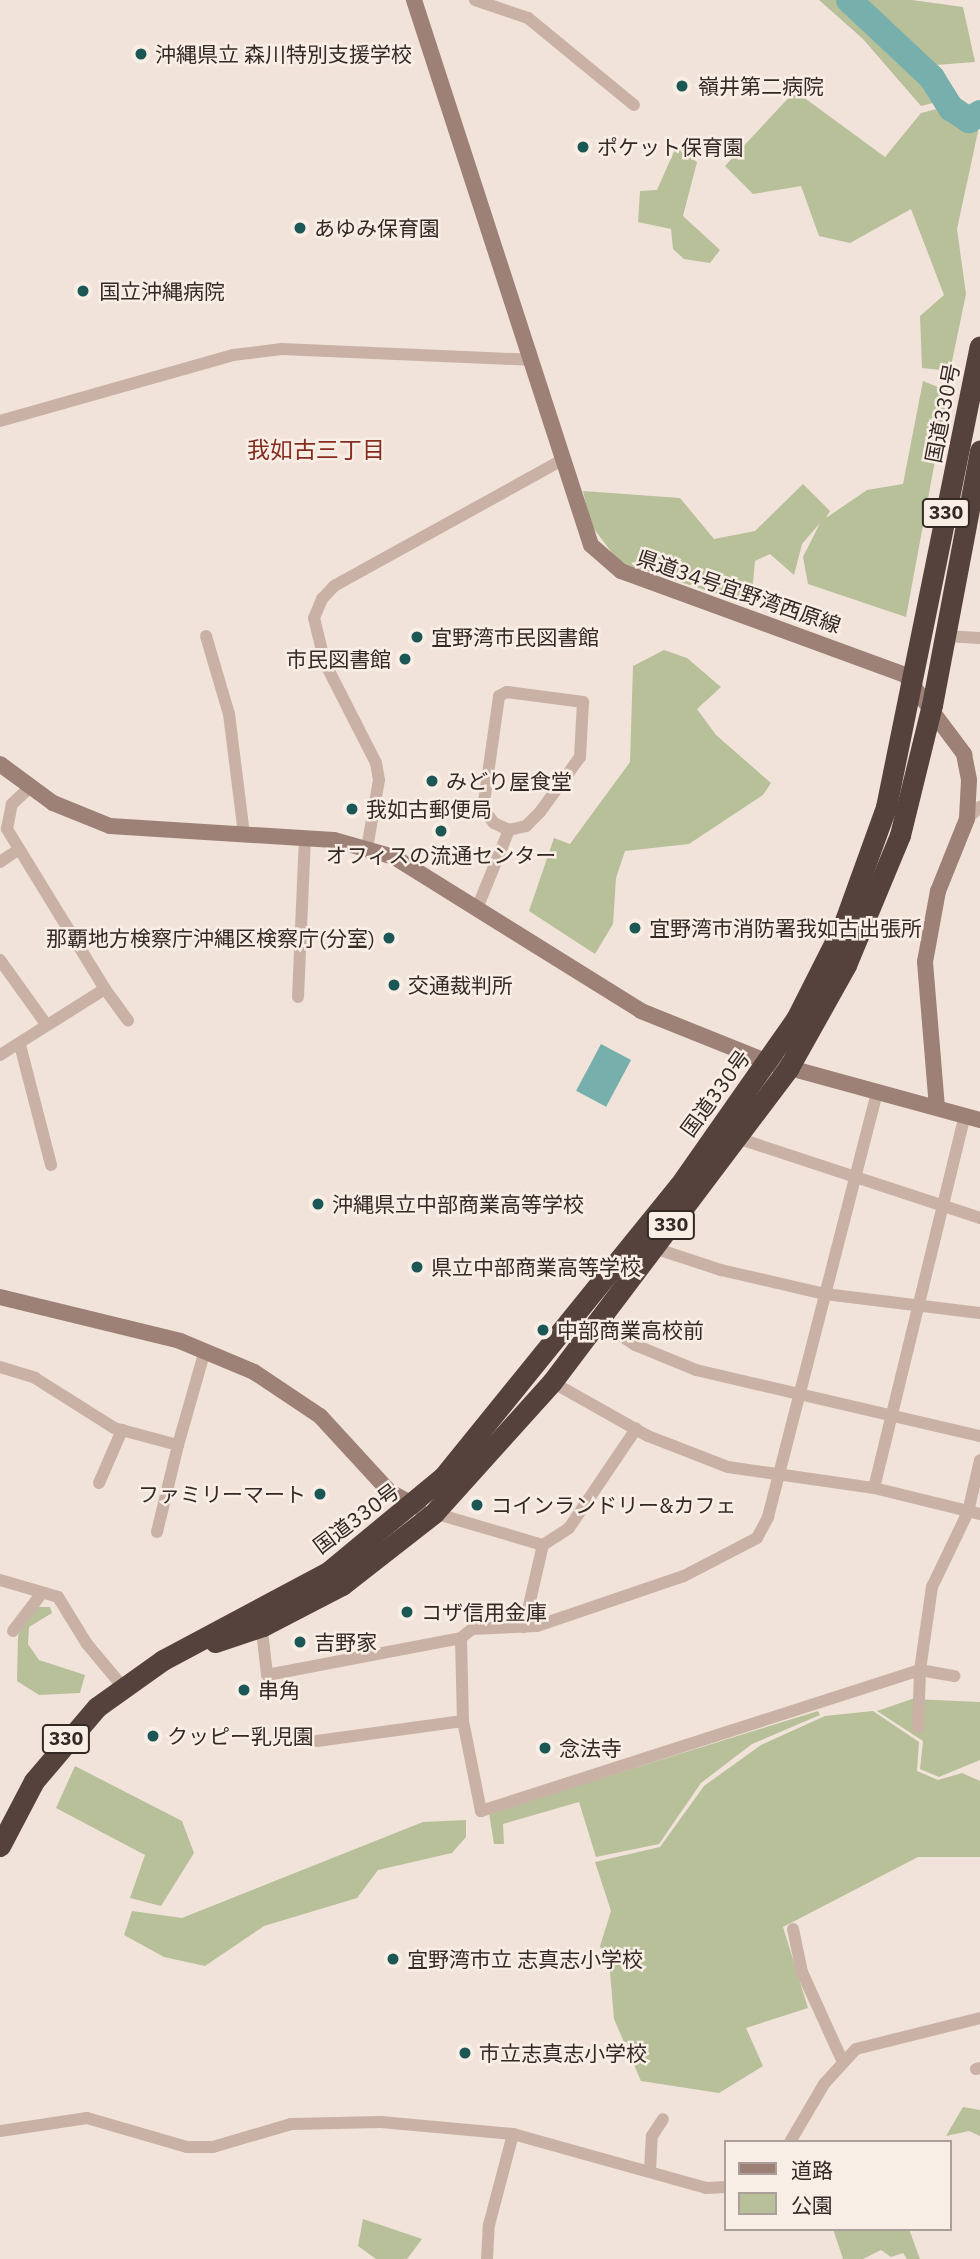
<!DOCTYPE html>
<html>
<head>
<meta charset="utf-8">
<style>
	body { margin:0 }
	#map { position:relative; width:980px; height:2259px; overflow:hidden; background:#f1e3d9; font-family:"IBM Plex Sans","Noto Sans JP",sans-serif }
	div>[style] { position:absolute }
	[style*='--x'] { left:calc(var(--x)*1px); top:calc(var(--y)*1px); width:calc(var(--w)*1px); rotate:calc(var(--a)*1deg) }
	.green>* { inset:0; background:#b7c099 }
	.water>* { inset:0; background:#77afac; transform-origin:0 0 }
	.river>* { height:26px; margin:-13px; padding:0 13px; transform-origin:13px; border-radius:13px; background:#77afac }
	.street>* { height:12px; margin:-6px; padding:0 6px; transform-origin:6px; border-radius:6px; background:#c9b2a5 }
	.secondary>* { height:16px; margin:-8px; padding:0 8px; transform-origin:8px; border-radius:8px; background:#9d8076 }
	.highway>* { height:21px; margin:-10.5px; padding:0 10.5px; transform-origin:10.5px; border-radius:10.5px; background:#56423d }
	.dots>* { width:19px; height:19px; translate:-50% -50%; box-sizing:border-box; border:4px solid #f9eee5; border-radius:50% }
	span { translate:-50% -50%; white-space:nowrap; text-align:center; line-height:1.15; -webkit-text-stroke:5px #f9eee5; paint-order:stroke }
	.shield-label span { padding:2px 5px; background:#f9eee5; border:2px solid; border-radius:5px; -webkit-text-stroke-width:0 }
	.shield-label { font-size:19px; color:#352926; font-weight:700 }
	.poi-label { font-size:21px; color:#352926 }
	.left { translate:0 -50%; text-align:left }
	.right { translate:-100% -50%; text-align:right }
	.street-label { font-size:21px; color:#352926 }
	.neighbourhood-label { font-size:23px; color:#852d1e }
	.legend { position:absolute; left:724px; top:2140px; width:228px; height:91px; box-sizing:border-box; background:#f9eee5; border:2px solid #ab9f99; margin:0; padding:9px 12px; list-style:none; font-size:21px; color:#352926 }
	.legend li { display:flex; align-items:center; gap:14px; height:35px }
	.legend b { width:35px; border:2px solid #ab9f99 }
</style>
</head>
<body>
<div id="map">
	<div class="green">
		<div style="clip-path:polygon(819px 0,912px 0,963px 7px,975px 62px,936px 65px,949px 99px,921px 106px,863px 39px)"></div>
		<div style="clip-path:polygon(795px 91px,885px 157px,921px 113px,960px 103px,979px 127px,957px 229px,966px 294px,950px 371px,922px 368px,920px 316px,944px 295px,911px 209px,850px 243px,819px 236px,801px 186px,753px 194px,725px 166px)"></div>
		<div style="clip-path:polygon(676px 147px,697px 162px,683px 216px,720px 250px,710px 263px,684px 259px,673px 249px,671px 229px,638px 222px,640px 191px,657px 190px)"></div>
		<div style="clip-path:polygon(923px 381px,948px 391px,906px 617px,808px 584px,803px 557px,820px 523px,802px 544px,794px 575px,770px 554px,755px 561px,751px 605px,619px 562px,591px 525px,583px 491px,680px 498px,714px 539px,755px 531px,803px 484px,830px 511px,826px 518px,867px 490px,903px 484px)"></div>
		<div style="clip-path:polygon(664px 650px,687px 658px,721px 687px,697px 709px,716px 735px,771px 783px,763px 795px,689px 844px,625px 851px,616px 878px,613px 924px,595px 954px,529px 911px,554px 838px,570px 844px,630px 762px,633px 666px)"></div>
		<div style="clip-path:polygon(31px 1607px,50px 1607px,52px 1613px,29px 1627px,28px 1644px,39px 1660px,85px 1675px,80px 1693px,39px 1695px,17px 1681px,18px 1636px)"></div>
		<div style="clip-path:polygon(912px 1699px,980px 1702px,980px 1760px,939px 1777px,920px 1769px,923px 1741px,877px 1711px)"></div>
		<div style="clip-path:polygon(818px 1711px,820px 1715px,752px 1744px,701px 1783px,659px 1844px,596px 1857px,579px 1802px,503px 1824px,504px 1844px,494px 1844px,489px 1813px)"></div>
		<div style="clip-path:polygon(873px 1711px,919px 1742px,917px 1771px,938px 1780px,962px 1773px,980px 1781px,980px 1857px,918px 1857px,783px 1927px,808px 2008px,746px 2028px,763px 2066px,719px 2093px,641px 2081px,614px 2019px,610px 1972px,600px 1946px,611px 1911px,595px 1862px,660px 1847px,704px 1786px,761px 1745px,825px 1716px)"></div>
		<div style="clip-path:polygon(75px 1766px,182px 1821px,194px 1853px,161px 1906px,130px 1898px,145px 1855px,56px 1808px)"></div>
		<div style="clip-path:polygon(466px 1820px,466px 1837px,452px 1853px,378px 1870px,357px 1898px,264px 1926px,205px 1966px,164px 1957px,124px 1935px,132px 1911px,182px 1918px,423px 1822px)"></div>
		<div style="clip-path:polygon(963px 2107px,980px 2110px,980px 2136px,969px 2131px,946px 2136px)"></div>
		<div style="clip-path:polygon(363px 2219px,422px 2239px,407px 2259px,376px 2259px,358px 2246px)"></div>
		<div style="clip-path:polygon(833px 2229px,909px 2229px,920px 2259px,907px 2259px,903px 2253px,891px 2257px,881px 2250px,863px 2259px,843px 2259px)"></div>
	</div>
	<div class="water">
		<div style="left:601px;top:1044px;width:34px;height:53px;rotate:28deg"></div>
	</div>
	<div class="river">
		<div style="--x:849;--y:0;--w:114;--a:43.2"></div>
		<div style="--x:932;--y:78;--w:36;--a:58"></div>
		<div style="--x:951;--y:108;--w:22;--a:34"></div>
		<div style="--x:969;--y:120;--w:13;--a:-32"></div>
	</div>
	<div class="street">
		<div style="--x:475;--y:0;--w:56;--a:18.8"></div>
		<div style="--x:528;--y:18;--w:137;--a:39.4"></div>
		<div style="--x:0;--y:421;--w:242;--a:-15.8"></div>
		<div style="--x:233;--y:355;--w:49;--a:-7"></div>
		<div style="--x:282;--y:349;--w:248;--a:2.5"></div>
		<div style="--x:206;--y:636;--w:81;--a:73.6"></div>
		<div style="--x:229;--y:714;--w:122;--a:82.9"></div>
		<div style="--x:944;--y:636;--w:36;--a:3"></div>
		<div style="--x:967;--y:819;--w:18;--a:-43"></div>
		<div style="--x:367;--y:848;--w:69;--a:-80"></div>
		<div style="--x:379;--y:780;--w:17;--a:-100"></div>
		<div style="--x:376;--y:763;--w:112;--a:-117"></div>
		<div style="--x:325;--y:663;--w:46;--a:-103.7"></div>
		<div style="--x:314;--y:618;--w:21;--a:-67"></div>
		<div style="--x:322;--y:599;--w:18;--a:-47"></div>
		<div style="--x:334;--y:586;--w:260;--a:-28.9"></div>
		<div style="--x:0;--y:862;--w:23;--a:-34"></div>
		<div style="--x:478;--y:906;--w:82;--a:-67.8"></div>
		<div style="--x:509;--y:830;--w:17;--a:-155"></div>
		<div style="--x:494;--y:823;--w:18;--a:-128"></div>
		<div style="--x:483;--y:809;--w:114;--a:-81.9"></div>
		<div style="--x:499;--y:696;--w:9;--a:-27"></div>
		<div style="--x:507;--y:692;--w:77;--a:7.5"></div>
		<div style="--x:583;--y:702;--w:55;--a:93.1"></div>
		<div style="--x:580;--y:757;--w:68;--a:126"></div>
		<div style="--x:540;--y:812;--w:20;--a:135"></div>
		<div style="--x:526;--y:826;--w:17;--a:167"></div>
		<div style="--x:0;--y:960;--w:79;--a:54.3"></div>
		<div style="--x:105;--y:989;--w:39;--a:54"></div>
		<div style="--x:298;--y:997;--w:160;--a:-87.5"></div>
		<div style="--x:20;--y:1045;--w:124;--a:75.5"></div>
		<div style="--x:0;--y:1055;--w:124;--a:-32.2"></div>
		<div style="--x:105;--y:989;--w:188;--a:-121.5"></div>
		<div style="--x:7;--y:829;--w:25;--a:-79"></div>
		<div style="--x:12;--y:804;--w:22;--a:-43"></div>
		<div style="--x:737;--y:1138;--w:256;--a:18.2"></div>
		<div style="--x:654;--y:1248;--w:71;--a:18.2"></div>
		<div style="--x:721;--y:1270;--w:107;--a:13"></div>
		<div style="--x:825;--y:1294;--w:156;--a:7"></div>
		<div style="--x:599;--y:1321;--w:43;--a:33.7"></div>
		<div style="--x:635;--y:1345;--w:66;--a:22.3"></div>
		<div style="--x:696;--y:1370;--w:292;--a:13.1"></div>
		<div style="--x:0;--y:1367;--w:37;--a:17"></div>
		<div style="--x:35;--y:1378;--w:93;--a:32.3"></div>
		<div style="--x:114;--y:1428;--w:66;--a:14.9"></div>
		<div style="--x:178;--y:1445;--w:99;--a:-74.1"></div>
		<div style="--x:552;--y:1382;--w:110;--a:29.4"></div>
		<div style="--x:648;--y:1436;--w:86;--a:21.2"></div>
		<div style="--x:728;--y:1467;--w:148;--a:8.2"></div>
		<div style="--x:874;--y:1488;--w:109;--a:13.8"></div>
		<div style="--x:99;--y:1483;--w:58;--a:-66.5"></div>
		<div style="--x:874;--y:1488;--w:383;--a:-76.3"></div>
		<div style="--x:434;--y:1513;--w:114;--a:16.4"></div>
		<div style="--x:157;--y:1532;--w:89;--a:-76.4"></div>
		<div style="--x:0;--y:1580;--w:60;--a:16.3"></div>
		<div style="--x:58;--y:1597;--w:55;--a:58.3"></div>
		<div style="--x:87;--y:1644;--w:56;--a:50.1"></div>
		<div style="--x:261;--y:1622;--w:53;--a:83.5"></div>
		<div style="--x:267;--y:1675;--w:197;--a:-10.8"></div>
		<div style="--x:461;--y:1638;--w:14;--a:-39"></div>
		<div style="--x:472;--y:1629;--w:65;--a:-2.6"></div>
		<div style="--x:537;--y:1626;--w:155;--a:-18.8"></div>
		<div style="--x:684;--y:1576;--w:82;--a:-27.5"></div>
		<div style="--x:757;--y:1538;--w:24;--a:-62"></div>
		<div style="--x:768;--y:1517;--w:438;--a:-75.6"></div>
		<div style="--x:524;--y:1627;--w:84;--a:-77"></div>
		<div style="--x:543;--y:1545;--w:31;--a:-33"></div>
		<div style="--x:569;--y:1528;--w:120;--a:-55.9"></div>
		<div style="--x:13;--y:1631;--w:48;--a:-52.7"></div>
		<div style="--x:463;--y:1721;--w:92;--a:78.7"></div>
		<div style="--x:481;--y:1811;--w:461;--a:-17.8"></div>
		<div style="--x:920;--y:1670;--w:35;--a:10"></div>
		<div style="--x:918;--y:1728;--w:58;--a:-88"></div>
		<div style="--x:920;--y:1670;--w:84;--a:-81.8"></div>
		<div style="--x:932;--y:1587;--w:83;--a:-64.4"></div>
		<div style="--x:968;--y:1512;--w:53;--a:-77"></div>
		<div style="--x:317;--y:1741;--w:147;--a:-7.8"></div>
		<div style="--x:463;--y:1721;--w:83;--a:-91.4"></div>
		<div style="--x:793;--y:1929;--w:44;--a:78.2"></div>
		<div style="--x:802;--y:1972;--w:97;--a:65.6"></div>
		<div style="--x:976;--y:2069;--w:4;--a:-14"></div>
		<div style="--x:0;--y:2131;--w:88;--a:-8.5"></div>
		<div style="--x:87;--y:2118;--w:104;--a:16.2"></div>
		<div style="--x:187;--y:2147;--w:26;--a:0"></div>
		<div style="--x:213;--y:2147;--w:81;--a:-16.4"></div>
		<div style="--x:291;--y:2124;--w:90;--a:-1.3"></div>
		<div style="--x:381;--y:2122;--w:133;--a:5.2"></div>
		<div style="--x:513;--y:2134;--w:200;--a:15.6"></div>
		<div style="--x:706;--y:2188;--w:20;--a:-3"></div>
		<div style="--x:790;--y:2142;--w:67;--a:-59.6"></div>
		<div style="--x:824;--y:2084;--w:47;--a:-47.6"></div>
		<div style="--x:856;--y:2049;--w:128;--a:-14"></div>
		<div style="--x:650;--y:2171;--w:35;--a:-87"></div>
		<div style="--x:652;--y:2136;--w:20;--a:-57"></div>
		<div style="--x:487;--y:2259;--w:34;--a:-87"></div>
		<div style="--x:489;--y:2225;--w:94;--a:-75.2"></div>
	</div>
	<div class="secondary">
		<div style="--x:414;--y:0;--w:573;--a:72.01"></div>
		<div style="--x:591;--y:545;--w:40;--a:41"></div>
		<div style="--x:621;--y:571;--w:302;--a:20.1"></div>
		<div style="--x:905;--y:675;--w:99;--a:53.2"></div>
		<div style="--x:964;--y:754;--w:26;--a:79"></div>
		<div style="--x:969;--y:780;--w:39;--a:93"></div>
		<div style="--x:967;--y:819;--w:78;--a:111.9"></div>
		<div style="--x:938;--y:891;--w:72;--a:100.4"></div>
		<div style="--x:925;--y:962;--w:146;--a:85.3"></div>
		<div style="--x:0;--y:764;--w:66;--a:36.3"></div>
		<div style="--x:53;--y:803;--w:61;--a:22"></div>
		<div style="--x:110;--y:826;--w:224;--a:3.6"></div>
		<div style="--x:334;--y:840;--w:62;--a:15.8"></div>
		<div style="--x:394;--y:857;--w:291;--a:31.9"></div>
		<div style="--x:641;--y:1011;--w:137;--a:21.9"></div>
		<div style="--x:768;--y:1062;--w:220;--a:15.3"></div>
		<div style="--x:0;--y:1297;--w:185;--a:13.7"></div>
		<div style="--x:180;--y:1341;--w:80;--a:22.7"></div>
		<div style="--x:254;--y:1372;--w:79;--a:33.7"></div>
		<div style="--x:320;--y:1416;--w:103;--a:47.4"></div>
		<div style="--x:390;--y:1492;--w:32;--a:28"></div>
	</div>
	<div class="highway">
		<div style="--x:215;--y:1642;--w:51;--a:-18.4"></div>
		<div style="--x:263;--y:1626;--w:89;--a:-27.4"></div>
		<div style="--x:342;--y:1585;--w:117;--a:-38"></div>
		<div style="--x:434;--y:1513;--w:176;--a:-48"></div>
		<div style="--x:552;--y:1382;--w:394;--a:-53"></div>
		<div style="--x:789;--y:1067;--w:117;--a:-60.8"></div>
		<div style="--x:846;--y:965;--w:141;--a:-67.4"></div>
		<div style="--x:900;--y:835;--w:134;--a:-76.2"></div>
		<div style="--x:932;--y:705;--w:259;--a:-79.3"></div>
		<div style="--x:0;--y:1846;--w:73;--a:-62.4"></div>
		<div style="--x:34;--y:1781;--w:97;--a:-49.6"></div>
		<div style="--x:97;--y:1707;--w:81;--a:-35.5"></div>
		<div style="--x:163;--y:1660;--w:187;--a:-28.1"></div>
		<div style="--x:328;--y:1572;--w:149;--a:-39.6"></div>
		<div style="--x:443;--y:1477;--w:375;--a:-51"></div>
		<div style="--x:679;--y:1186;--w:204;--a:-55"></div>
		<div style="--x:796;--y:1019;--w:104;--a:-63.2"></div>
		<div style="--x:843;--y:926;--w:127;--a:-70.1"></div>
		<div style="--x:886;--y:807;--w:470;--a:-78.5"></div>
	</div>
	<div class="dots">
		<div style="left:141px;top:54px;background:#1b5755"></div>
		<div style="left:682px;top:86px;background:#1b5755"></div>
		<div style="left:583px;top:147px;background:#1b5755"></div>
		<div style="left:300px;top:228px;background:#1b5755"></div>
		<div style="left:83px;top:291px;background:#1b5755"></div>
		<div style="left:417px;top:637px;background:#1b5755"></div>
		<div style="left:405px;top:659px;background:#1b5755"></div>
		<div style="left:432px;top:781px;background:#1b5755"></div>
		<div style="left:352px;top:809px;background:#1b5755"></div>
		<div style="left:441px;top:831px;background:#1b5755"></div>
		<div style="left:635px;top:928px;background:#1b5755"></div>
		<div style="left:389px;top:938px;background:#1b5755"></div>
		<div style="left:394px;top:985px;background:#1b5755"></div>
		<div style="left:318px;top:1204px;background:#1b5755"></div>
		<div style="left:417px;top:1267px;background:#1b5755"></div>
		<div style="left:543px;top:1330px;background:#1b5755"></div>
		<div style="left:320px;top:1494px;background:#1b5755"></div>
		<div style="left:477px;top:1505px;background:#1b5755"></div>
		<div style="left:407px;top:1612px;background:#1b5755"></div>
		<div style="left:300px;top:1642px;background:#1b5755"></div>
		<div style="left:244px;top:1690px;background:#1b5755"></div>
		<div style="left:153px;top:1736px;background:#1b5755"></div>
		<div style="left:545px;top:1748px;background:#1b5755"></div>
		<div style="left:393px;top:1959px;background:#1b5755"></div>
		<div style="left:465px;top:2053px;background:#1b5755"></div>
	</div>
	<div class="shield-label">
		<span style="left:946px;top:513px">330</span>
		<span style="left:671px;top:1225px">330</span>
		<span style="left:66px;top:1739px">330</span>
	</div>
	<div class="poi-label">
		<span class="left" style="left:155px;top:54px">沖縄県立 森川特別支援学校</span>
		<span class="left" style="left:698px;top:86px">嶺井第二病院</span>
		<span class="left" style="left:597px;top:147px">ポケット保育園</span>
		<span class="left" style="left:314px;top:228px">あゆみ保育園</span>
		<span class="left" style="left:99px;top:291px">国立沖縄病院</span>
		<span class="left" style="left:431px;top:637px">宜野湾市民図書館</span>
		<span class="right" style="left:391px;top:659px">市民図書館</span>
		<span class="left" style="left:446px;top:781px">みどり屋食堂</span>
		<span class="left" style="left:366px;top:809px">我如古郵便局</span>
		<span style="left:441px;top:855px">オフィスの流通センター</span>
		<span class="left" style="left:649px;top:928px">宜野湾市消防署我如古出張所</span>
		<span class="right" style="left:375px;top:938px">那覇地方検察庁沖縄区検察庁(分室)</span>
		<span class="left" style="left:408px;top:985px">交通裁判所</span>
		<span class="left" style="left:332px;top:1204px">沖縄県立中部商業高等学校</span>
		<span class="left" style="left:431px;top:1267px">県立中部商業高等学校</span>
		<span class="left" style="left:557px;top:1330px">中部商業高校前</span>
		<span class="right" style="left:306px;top:1494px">ファミリーマート</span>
		<span class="left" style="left:491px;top:1505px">コインランドリー&amp;カフェ</span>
		<span class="left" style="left:421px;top:1612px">コザ信用金庫</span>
		<span class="left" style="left:314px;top:1642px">吉野家</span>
		<span class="left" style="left:258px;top:1690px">串角</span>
		<span class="left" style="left:167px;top:1736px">クッピー乳児園</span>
		<span class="left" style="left:559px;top:1748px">念法寺</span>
		<span class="left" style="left:407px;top:1959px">宜野湾市立 志真志小学校</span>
		<span class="left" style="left:479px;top:2053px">市立志真志小学校</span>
	</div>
	<div class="street-label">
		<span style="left:942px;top:413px;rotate:-79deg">国道330号</span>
		<span style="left:739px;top:591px;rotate:19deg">県道34号宜野湾西原線</span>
		<span style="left:715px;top:1093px;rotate:-54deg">国道330号</span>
		<span style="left:356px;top:1518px;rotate:-37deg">国道330号</span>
	</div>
	<div class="neighbourhood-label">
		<span style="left:316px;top:449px">我如古三丁目</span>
	</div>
	<ul class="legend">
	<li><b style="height:9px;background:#9d8076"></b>道路</li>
	<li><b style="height:19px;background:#b7c099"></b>公園</li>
	</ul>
</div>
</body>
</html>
